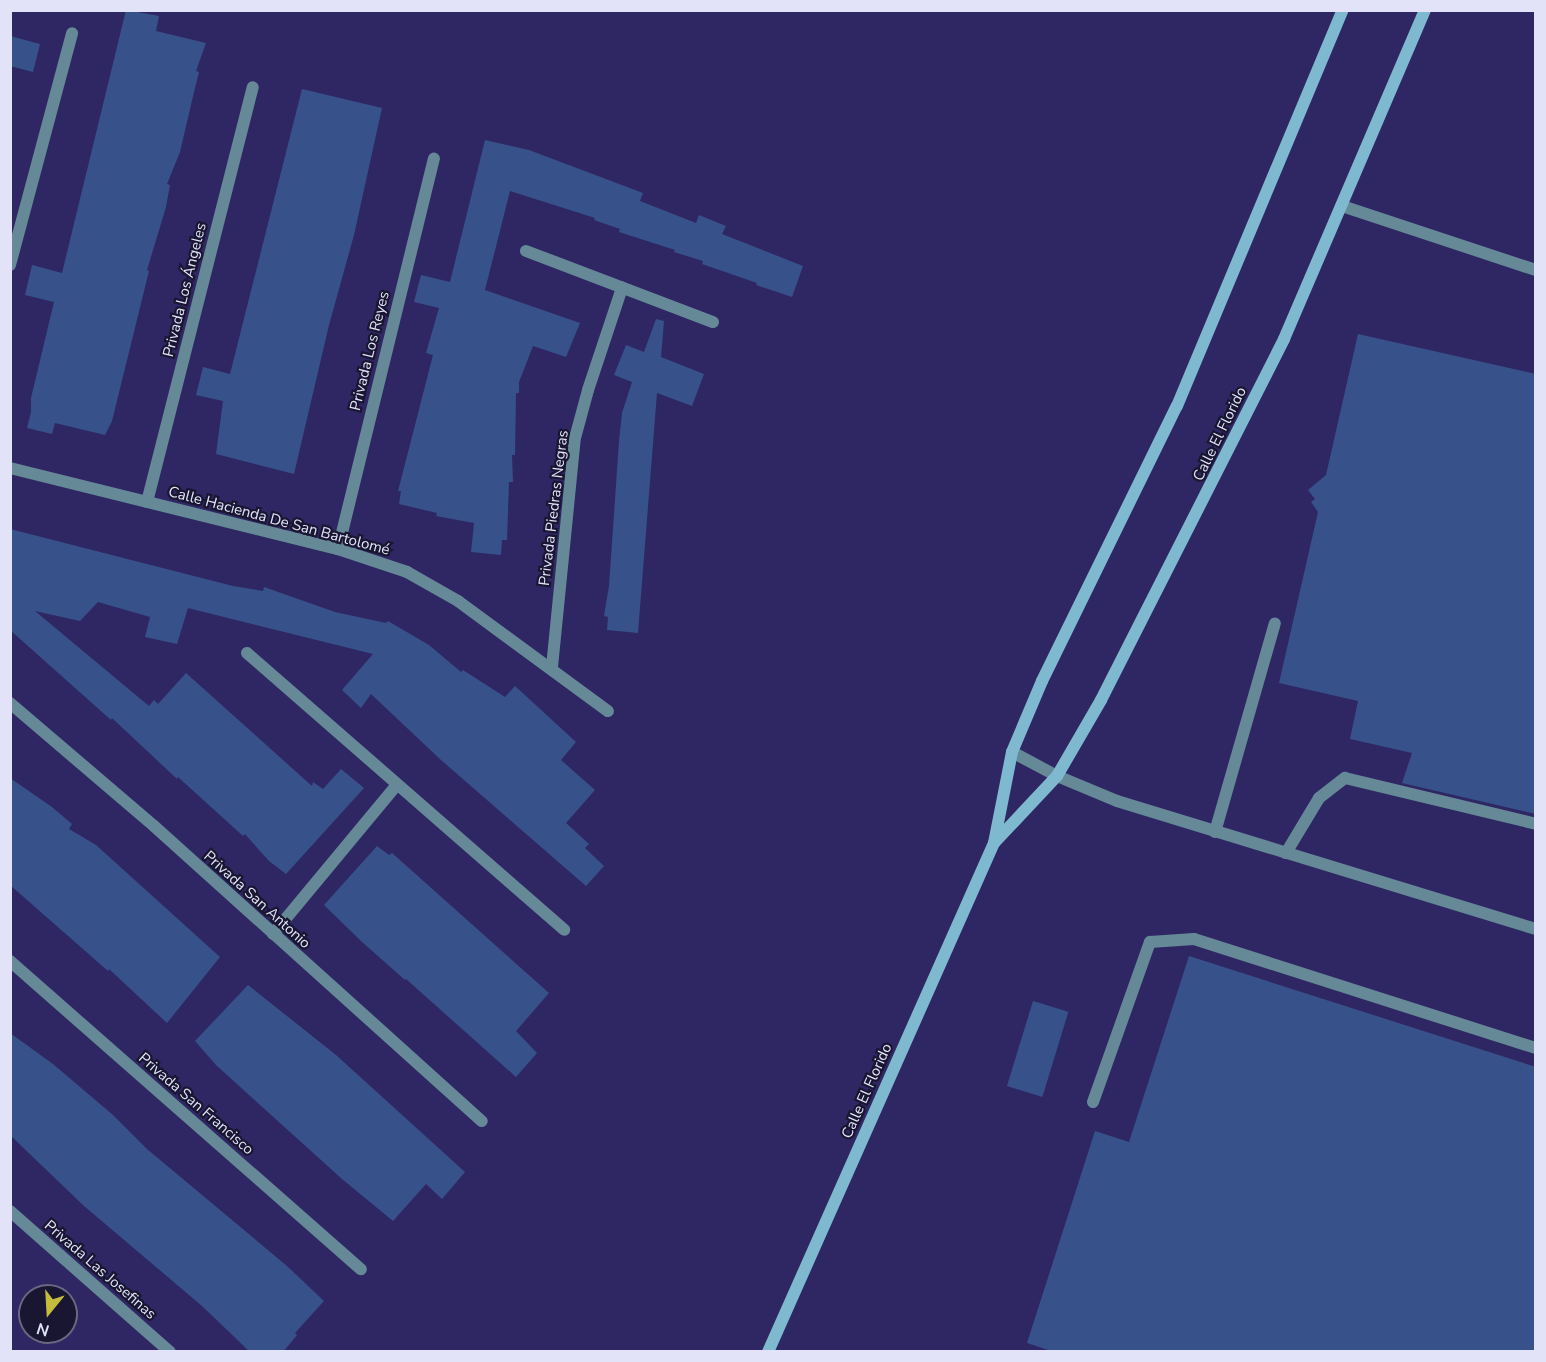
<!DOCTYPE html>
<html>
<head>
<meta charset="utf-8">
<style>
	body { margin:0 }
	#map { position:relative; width:1546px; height:1362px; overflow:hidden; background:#2f2763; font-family:"Nunito Sans",sans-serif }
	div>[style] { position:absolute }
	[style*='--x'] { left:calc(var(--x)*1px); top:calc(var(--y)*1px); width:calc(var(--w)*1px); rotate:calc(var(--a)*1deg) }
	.building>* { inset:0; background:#37518b; transform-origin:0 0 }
	.lane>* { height:12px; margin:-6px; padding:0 6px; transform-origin:6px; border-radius:6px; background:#658997 }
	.street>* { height:12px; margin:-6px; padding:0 6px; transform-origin:6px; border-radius:6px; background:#658997 }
	.secondary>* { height:12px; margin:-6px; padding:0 6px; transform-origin:6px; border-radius:6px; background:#7fb9d0 }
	span { translate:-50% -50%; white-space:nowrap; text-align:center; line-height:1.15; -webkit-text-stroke:4.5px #181630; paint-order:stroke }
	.street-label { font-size:15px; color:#e2e3f9 }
	.frame { position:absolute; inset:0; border:12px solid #e2e3f9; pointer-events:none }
	.north { position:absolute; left:18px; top:1284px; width:60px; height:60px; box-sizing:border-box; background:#181630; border:2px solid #696880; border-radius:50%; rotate:198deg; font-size:16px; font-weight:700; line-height:24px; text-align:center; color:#e2e3f9 }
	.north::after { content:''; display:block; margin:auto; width:21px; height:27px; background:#c6bc3c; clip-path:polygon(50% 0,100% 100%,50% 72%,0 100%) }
</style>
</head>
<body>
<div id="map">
	<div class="building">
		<div style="clip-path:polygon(126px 10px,159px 16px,156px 31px,206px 43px,196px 71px,199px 72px,194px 92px,180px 152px,167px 184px,170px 185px,166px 207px,147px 270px,149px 271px,112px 421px,105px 435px,55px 423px,52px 434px,27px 428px,31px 412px,31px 398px,54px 302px,25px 295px,32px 265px,62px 273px)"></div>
		<div style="clip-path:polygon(10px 36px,40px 44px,33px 72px,10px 66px)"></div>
		<div style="clip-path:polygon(302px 89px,382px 108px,354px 235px,329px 325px,294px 474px,216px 454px,223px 401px,196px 395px,203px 367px,230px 374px)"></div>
		<div style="clip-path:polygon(485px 140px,529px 150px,643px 193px,640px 201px,696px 223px,699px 215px,726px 226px,722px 234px,803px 266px,792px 297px,756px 285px,757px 283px,702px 264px,703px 261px,674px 252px,675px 250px,619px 232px,620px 229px,594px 220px,595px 218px,510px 191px,485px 290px,580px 323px,566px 357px,533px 346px,519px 382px,519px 393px,516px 393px,515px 455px,512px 455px,513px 482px,509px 482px,507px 540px,502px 540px,501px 555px,471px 552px,474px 523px,436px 516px,437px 513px,399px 504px,401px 491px,398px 491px,433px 355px,426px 353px,439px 308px,414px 302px,421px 275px,450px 282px)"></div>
		<div style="clip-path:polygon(656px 319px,664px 321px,661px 357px,704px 374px,692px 406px,657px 393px,638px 633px,607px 630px,608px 617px,604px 616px,609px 586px,619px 441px,622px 413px,632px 382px,614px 375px,626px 345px,644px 352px)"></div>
		<div style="clip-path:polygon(1358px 334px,1536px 374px,1536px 814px,1402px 783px,1412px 753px,1350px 739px,1358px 701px,1279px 683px,1318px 512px,1311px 502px,1315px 499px,1308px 490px,1326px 475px)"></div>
		<div style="clip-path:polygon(10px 529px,233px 586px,263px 591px,264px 587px,335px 612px,386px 623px,388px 621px,429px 645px,461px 672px,463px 670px,505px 697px,515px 686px,576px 742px,561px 760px,595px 790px,566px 823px,589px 844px,585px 848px,604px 866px,586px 886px,441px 760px,371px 694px,361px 708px,342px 690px,373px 654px,188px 608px,177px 644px,145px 637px,150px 617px,98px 602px,80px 621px,35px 611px,149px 706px,154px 700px,158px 704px,186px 673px,312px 786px,313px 782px,323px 789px,341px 769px,364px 788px,286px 874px,269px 861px,245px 834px,243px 836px,178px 777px,177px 779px,112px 718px,111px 720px,10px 630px)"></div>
		<div style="clip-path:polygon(10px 778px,52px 807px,72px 824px,69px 829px,96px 845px,220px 957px,167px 1023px,109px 969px,108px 971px,10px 885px)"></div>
		<div style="clip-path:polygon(377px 846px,389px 855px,392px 853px,549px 993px,516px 1031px,537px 1053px,516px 1077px,406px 979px,405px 980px,362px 942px,324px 905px)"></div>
		<div style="clip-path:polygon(1189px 956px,1536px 1067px,1536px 1352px,1054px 1352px,1027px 1343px,1095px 1131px,1129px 1142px)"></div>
		<div style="clip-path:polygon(248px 985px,336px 1055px,465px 1172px,442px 1199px,426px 1184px,393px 1221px,342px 1179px,216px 1065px,195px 1041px)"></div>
		<div style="left:1033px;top:1001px;width:37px;height:89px;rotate:17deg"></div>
		<div style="clip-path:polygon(10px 1033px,53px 1064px,113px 1115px,147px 1149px,287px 1266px,324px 1301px,295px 1333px,297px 1335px,283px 1352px,250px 1352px,202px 1306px,84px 1206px,10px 1135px)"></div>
	</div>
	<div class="lane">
		<div style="--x:1342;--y:206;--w:204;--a:18.3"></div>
		<div style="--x:1012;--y:752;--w:51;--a:28.1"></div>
		<div style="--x:1057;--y:776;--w:65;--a:22.6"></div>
		<div style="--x:1117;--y:801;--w:438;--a:17"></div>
		<div style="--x:1215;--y:832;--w:217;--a:-74"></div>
		<div style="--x:1286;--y:853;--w:64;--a:-59"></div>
		<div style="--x:1319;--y:798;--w:33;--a:-38"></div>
		<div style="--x:1345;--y:778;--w:196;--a:13.5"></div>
		<div style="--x:1093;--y:1102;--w:170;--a:-70.4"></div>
		<div style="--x:1150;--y:942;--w:44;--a:-3.9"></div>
		<div style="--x:1194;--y:939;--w:359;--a:17.7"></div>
	</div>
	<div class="street">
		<div style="--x:526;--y:251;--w:200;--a:20.8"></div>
		<div style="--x:10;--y:265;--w:240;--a:-75"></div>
		<div style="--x:10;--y:468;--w:338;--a:13.9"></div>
		<div style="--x:338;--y:549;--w:73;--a:18.4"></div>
		<div style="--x:407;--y:572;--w:59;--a:29.6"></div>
		<div style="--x:458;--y:601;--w:186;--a:36.3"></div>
		<div style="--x:147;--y:502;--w:428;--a:-75.7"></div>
		<div style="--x:338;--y:549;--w:402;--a:-76.2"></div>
		<div style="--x:247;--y:653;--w:421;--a:41.1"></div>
		<div style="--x:552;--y:667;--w:230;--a:-84.3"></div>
		<div style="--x:575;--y:438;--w:50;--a:-74.8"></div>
		<div style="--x:588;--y:390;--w:108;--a:-71.6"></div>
		<div style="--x:10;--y:703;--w:189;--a:40.5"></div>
		<div style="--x:154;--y:826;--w:441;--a:42"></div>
		<div style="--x:273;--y:934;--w:192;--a:-50.3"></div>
		<div style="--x:10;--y:961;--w:467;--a:41.3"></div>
		<div style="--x:10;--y:1211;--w:213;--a:41.4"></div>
	</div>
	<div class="secondary">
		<div style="--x:995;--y:842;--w:91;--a:-46.8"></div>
		<div style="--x:1057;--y:776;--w:88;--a:-59.9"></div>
		<div style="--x:1101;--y:700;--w:405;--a:-63.1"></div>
		<div style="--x:1284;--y:339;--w:358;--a:-66.8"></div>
		<div style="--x:768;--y:1352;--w:557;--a:-66.06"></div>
		<div style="--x:994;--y:843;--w:93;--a:-78.8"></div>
		<div style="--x:1012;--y:752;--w:77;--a:-67.1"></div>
		<div style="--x:1042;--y:681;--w:306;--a:-63.9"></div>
		<div style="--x:1177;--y:406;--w:429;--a:-67.3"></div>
	</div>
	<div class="street-label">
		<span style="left:185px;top:290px;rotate:-76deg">Privada Los Ángeles</span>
		<span style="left:370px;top:351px;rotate:-76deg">Privada Los Reyes</span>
		<span style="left:1220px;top:434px;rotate:-64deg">Calle El Florido</span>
		<span style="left:554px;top:508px;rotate:-83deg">Privada Piedras Negras</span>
		<span style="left:279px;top:521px;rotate:15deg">Calle Hacienda De San Bartolomé</span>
		<span style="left:257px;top:900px;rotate:42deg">Privada San Antonio</span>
		<span style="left:867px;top:1091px;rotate:-66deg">Calle El Florido</span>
		<span style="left:196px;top:1104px;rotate:41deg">Privada San Francisco</span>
		<span style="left:100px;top:1270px;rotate:41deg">Privada Las Josefinas</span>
	</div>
	<div class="frame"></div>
	<div class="north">N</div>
</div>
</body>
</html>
